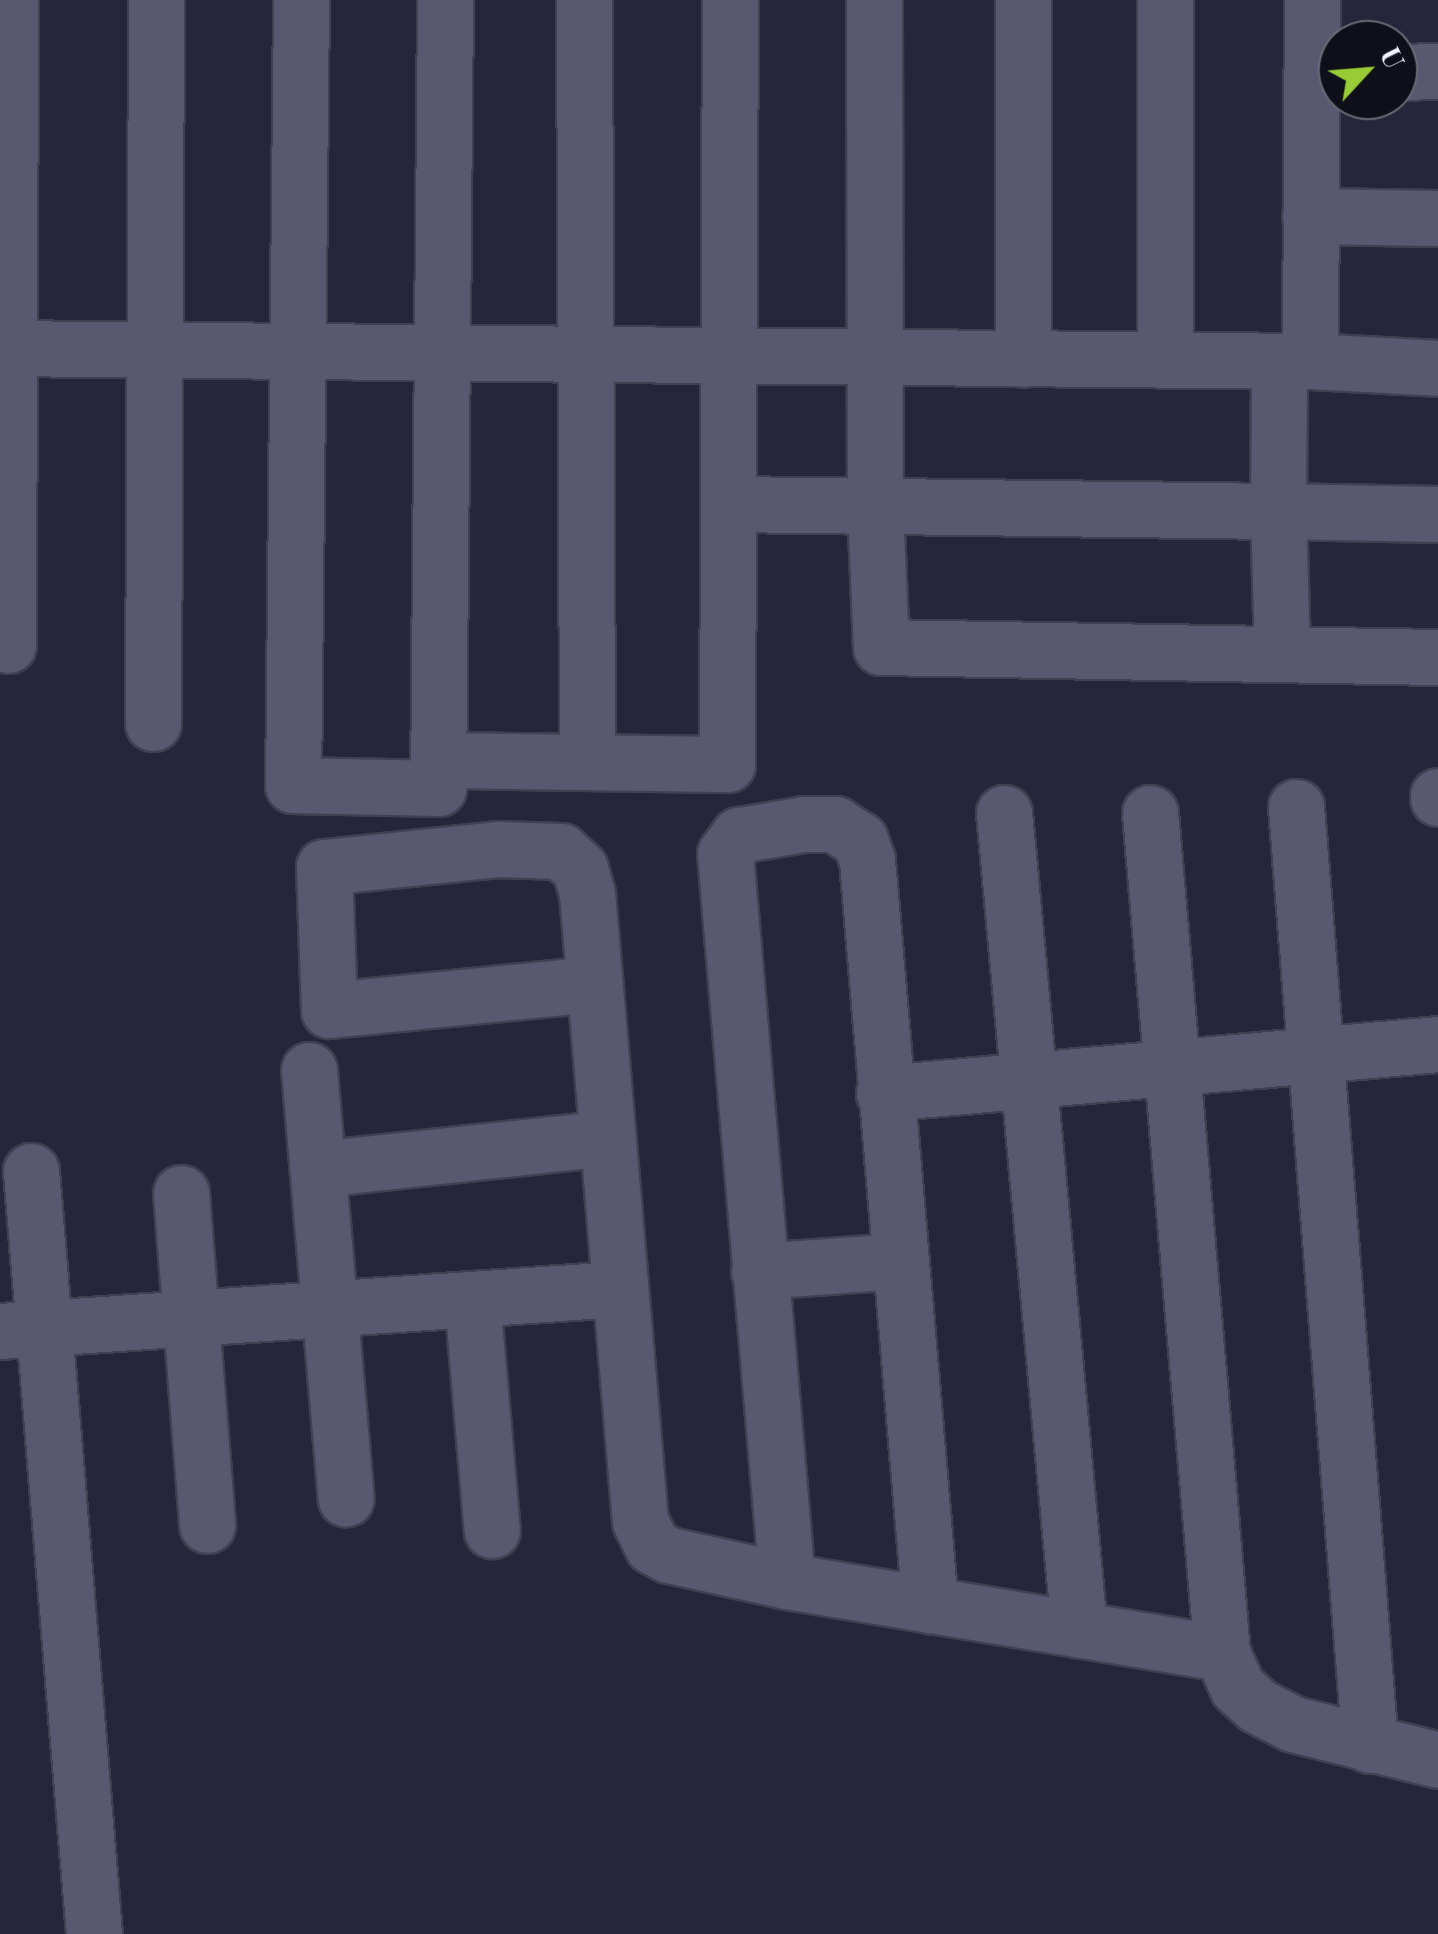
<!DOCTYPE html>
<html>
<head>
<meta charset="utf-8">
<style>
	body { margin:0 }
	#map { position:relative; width:1438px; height:1934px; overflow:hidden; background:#25253b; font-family:"Playfair Display",serif }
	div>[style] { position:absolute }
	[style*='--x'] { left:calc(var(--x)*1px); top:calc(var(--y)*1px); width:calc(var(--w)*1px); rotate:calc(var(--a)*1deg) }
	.roads { filter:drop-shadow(2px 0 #404052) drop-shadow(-2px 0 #404052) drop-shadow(0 2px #404052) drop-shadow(0 -2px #404052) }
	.minor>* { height:55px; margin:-27.5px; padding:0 27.5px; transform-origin:27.5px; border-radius:27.5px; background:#585871 }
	span { translate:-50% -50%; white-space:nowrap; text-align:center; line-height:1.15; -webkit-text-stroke:8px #0f0f19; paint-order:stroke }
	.north { position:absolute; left:1318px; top:20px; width:100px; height:100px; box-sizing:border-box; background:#0f0f19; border:2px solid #6a6a75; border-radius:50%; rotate:64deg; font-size:28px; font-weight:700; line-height:40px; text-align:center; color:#f2f3ff }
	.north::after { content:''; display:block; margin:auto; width:35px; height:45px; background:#99cb36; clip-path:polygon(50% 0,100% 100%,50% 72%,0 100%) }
</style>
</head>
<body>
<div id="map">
	<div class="roads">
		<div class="minor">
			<div style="--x:301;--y:0;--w:785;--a:90.58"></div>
			<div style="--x:293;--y:785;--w:145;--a:1.2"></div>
			<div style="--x:438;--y:788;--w:788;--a:-89.49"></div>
			<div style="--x:584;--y:0;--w:762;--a:89.77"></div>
			<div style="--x:874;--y:0;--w:506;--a:89.89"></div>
			<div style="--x:875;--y:506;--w:141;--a:87.6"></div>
			<div style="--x:881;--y:647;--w:557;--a:1.03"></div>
			<div style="--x:1023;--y:0;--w:359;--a:90"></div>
			<div style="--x:1165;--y:0;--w:360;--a:90"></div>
			<div style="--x:1398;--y:72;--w:40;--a:-1.4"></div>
			<div style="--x:1310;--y:216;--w:128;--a:0.9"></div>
			<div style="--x:0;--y:348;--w:1310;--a:0.57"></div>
			<div style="--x:1310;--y:361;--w:361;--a:-89.7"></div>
			<div style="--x:1310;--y:361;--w:128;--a:3.1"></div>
			<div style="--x:728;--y:504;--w:550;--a:0.73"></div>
			<div style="--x:1278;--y:511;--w:150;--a:-89.6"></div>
			<div style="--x:8;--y:645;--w:645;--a:-89.82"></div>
			<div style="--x:1282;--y:652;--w:141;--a:-91.6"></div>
			<div style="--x:1278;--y:511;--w:160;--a:1.1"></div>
			<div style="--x:153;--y:723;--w:723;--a:-89.76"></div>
			<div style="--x:438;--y:760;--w:289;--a:0.8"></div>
			<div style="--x:727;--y:764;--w:764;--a:-89.78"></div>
			<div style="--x:1438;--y:796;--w:2;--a:90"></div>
			<div style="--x:1296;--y:807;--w:941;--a:85.49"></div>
			<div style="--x:1004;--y:813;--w:820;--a:84.75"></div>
			<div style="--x:1150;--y:813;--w:843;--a:85.1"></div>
			<div style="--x:1222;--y:1653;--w:37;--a:66"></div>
			<div style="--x:1237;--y:1687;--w:28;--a:42"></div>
			<div style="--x:1258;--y:1706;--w:39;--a:27"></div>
			<div style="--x:1293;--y:1724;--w:149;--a:13.9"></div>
			<div style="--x:593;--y:984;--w:265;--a:174.4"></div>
			<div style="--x:329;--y:1010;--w:143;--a:-92"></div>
			<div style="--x:324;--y:867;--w:174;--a:-5.9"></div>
			<div style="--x:497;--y:849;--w:64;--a:1.8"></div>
			<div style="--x:561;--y:851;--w:26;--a:43"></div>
			<div style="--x:580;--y:869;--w:25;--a:74"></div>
			<div style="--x:587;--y:893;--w:630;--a:85.18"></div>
			<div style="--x:640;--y:1521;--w:28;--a:64"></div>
			<div style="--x:652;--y:1546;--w:19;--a:28"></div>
			<div style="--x:669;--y:1555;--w:121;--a:12.4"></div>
			<div style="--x:787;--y:1581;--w:441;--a:9.4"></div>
			<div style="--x:309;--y:1070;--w:430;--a:85.1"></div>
			<div style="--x:884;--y:1093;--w:556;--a:-5.05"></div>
			<div style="--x:318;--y:1169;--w:290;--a:-6.1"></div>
			<div style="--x:31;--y:1171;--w:766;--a:85.28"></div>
			<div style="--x:181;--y:1193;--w:333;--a:85.5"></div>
			<div style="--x:759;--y:1271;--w:140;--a:-4.1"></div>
			<div style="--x:472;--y:1299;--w:232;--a:85.1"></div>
			<div style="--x:0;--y:1331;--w:619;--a:-3.89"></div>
			<div style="--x:787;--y:1581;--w:730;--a:-94.87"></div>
			<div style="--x:725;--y:854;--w:24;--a:-54"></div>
			<div style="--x:739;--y:835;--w:66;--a:-9.6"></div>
			<div style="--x:804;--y:824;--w:31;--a:0"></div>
			<div style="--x:835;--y:824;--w:30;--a:33"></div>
			<div style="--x:860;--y:840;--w:21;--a:71"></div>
			<div style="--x:867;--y:860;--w:748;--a:85.17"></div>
		</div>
	</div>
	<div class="north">U</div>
</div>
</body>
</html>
